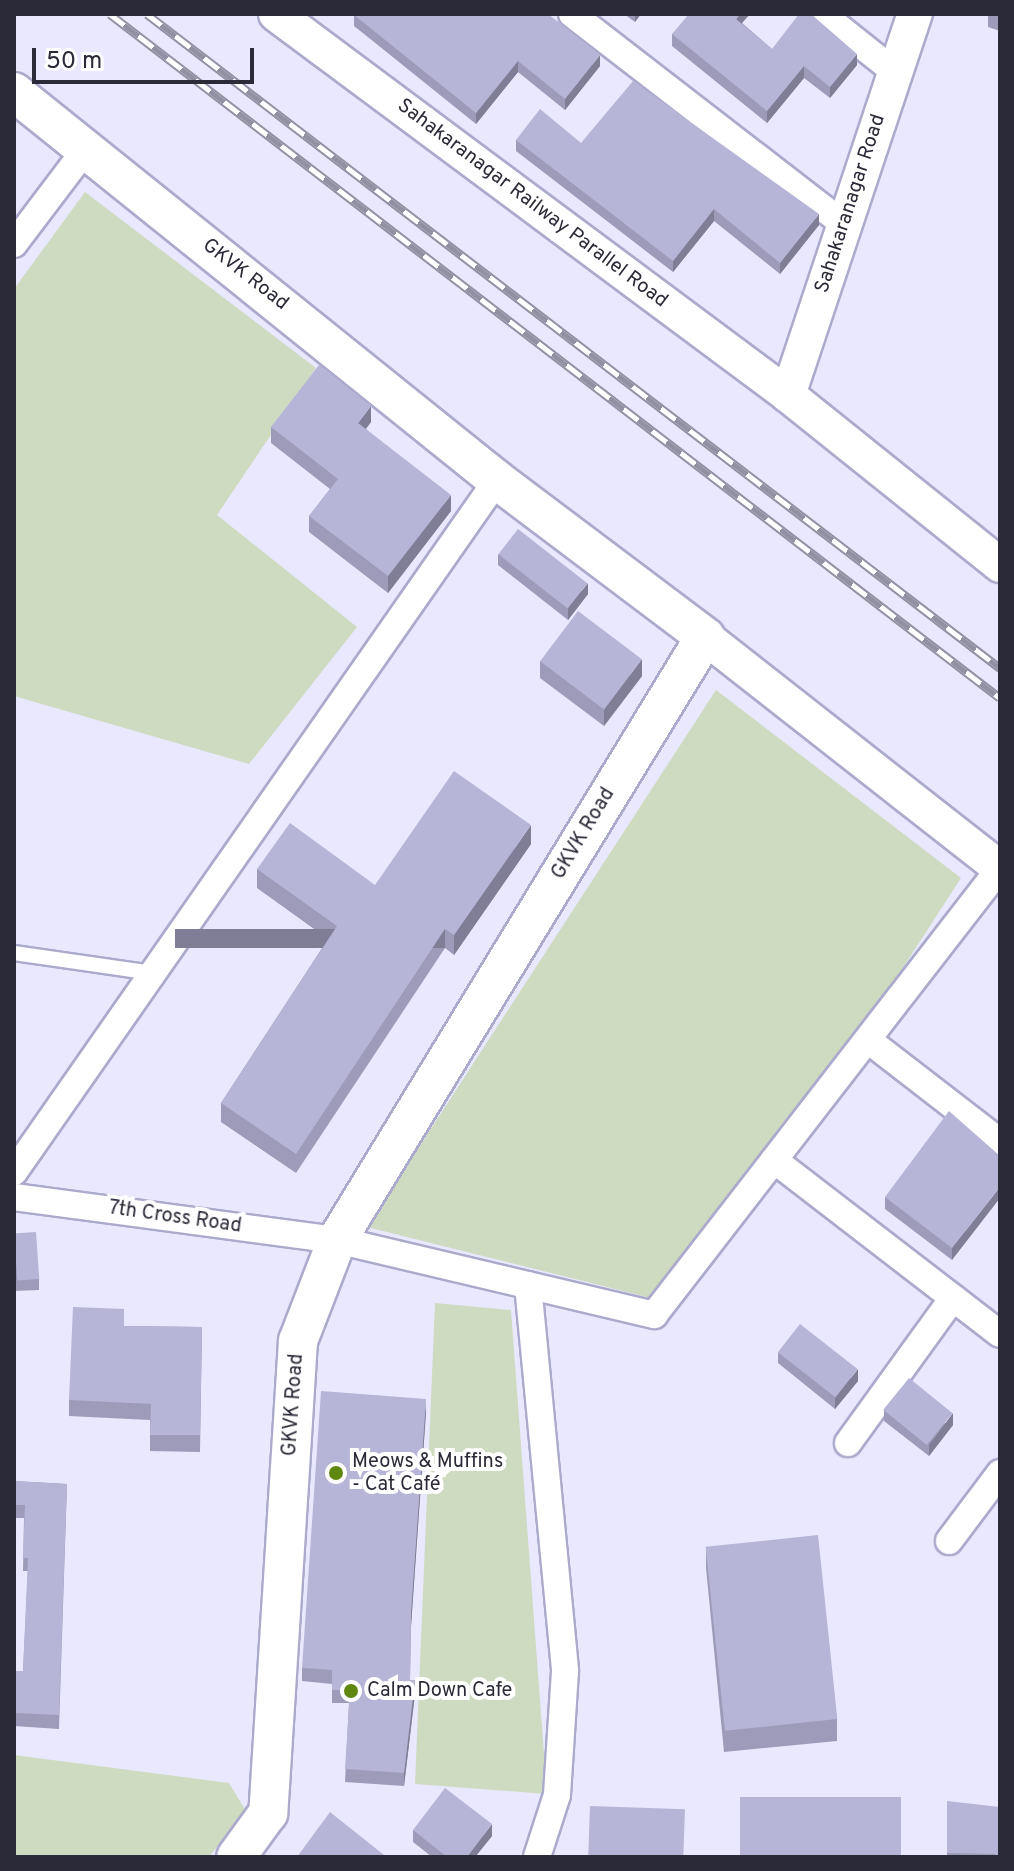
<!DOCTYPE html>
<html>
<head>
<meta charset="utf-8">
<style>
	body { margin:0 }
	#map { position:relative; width:1014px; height:1871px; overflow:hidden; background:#e9e8fe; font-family:Overpass,sans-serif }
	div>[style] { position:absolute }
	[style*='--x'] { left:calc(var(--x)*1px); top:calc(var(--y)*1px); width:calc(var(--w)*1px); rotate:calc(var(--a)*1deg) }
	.green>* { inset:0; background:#cfdbc1 }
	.roads { filter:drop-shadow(2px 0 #acaacc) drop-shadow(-2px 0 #acaacc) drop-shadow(0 2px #acaacc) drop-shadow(0 -2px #acaacc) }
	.service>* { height:14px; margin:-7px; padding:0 7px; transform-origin:7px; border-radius:7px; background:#fff }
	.minor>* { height:26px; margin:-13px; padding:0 13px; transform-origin:13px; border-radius:13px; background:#fff }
	.tertiary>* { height:34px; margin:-17px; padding:0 17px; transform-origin:17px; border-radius:17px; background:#fff }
	.secondary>* { height:38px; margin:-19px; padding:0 19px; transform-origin:19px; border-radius:19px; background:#fff }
	.rail>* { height:9px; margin-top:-4.5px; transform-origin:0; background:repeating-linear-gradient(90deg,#fff 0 18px,#9291a3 0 36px); box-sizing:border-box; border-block:2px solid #9291a3 }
	.wall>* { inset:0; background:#9d9bb9 }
	.shaded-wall>* { inset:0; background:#7f7e96; transform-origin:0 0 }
	.building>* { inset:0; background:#b6b4d7; transform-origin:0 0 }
	.dots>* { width:22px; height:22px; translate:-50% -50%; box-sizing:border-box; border:4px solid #fff; border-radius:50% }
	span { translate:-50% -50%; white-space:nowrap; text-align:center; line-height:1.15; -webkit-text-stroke:8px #fff; paint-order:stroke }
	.street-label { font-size:20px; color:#2b2a38 }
	.poi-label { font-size:20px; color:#2b2a38 }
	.left { translate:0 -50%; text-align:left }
	.frame { position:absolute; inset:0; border:16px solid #2b2a38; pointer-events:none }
	.scale { position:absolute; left:32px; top:48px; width:222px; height:36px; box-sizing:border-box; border:4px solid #2b2a38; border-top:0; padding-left:10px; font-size:24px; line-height:28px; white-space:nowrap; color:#2b2a38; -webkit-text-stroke:6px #fff; paint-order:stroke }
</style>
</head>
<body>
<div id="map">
	<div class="green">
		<div style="clip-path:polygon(85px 192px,316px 368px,217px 515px,357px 627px,249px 764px,14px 696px,14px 289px)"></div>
		<div style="clip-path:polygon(716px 690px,961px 878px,895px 980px,655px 1299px,367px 1227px)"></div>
		<div style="clip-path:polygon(435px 1303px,511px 1310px,547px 1794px,415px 1784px)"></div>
		<div style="clip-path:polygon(14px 1755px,229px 1783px,246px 1811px,209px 1857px,14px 1857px)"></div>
	</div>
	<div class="roads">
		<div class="service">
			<div style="--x:14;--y:953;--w:140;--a:8.2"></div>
		</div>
		<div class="minor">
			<div style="--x:572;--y:14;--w:345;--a:37.7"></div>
			<div style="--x:822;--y:14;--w:93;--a:38.5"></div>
			<div style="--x:14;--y:244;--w:118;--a:-52.9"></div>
			<div style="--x:868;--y:1040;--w:167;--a:37.7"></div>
			<div style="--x:774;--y:1160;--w:285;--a:37.6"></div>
			<div style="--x:14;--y:1172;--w:844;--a:-55.09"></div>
			<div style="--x:14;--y:1197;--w:326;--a:7.6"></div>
			<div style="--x:337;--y:1240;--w:326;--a:13.3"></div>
			<div style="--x:654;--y:1315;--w:565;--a:-52.26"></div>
			<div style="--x:528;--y:1285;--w:388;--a:84.5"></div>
			<div style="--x:565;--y:1671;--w:124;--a:93.7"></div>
			<div style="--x:557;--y:1795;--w:65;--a:107.9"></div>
			<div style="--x:848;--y:1443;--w:179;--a:-54.1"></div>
			<div style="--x:949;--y:1541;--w:85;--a:-53.1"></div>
		</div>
		<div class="tertiary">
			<div style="--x:276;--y:14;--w:638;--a:36.65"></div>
			<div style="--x:788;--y:395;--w:272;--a:38.7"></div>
			<div style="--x:788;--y:395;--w:402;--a:-71.6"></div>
			<div style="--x:705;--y:637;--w:375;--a:38.1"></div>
		</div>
		<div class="secondary">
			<div style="--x:14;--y:92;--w:620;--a:38.78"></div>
			<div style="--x:497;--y:480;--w:261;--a:37"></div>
			<div style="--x:705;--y:637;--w:706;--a:121.39"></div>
			<div style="--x:337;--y:1240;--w:108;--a:111.1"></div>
			<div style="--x:298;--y:1341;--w:473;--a:93.6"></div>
			<div style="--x:268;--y:1813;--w:54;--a:126"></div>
		</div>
	</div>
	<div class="rail">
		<div style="--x:110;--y:14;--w:1122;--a:37.54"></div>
		<div style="--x:147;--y:14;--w:1075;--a:37.48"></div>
	</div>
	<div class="wall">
		<div style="clip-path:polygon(624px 14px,641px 14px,635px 22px)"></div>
		<div style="clip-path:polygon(988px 14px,1000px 14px,1000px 31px,988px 27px)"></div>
		<div style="clip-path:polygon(354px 15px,600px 66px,565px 110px,518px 72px,476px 124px,354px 26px)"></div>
		<div style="clip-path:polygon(742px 23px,772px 49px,857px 65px,830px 98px,804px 78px,767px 123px,672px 46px,672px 34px)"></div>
		<div style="clip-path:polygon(516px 140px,581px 143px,819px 225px,780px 274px,714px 221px,673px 272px,516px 151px)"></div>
		<div style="clip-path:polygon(371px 422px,366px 429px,451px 511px,388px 593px,309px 532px,309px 516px,330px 489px,271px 443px,271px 427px)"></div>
		<div style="clip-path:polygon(498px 554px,588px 594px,568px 620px,498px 565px)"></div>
		<div style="clip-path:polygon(540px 661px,642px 676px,604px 726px,540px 678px)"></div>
		<div style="clip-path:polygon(531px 844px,454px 955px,445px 948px,296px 1173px,221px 1122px,221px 1103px,328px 939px,257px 888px,257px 869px,375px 885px)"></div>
		<div style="clip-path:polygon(1000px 1156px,952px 1260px,885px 1209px,885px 1197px)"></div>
		<div style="clip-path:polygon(14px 1233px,39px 1279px,39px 1290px,14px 1291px)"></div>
		<div style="clip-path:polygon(124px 1326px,202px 1327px,200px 1452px,150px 1451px,150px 1420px,69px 1416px,69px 1400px)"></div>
		<div style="clip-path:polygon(778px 1352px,858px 1381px,835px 1409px,778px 1363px)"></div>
		<div style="clip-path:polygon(884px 1410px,953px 1425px,929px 1456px,884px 1421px)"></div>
		<div style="clip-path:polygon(426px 1412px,411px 1626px,410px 1680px,415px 1694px,404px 1786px,345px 1782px,349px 1703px,332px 1703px,332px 1684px,302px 1681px,302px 1668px)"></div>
		<div style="clip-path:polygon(14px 1481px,67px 1484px,59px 1729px,14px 1726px,14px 1671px,23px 1671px,28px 1571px,23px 1571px,24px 1518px,14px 1518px)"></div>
		<div style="clip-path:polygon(706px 1547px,837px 1719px,837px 1741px,724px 1752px,706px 1568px)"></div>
		<div style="clip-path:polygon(947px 1801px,1000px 1857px,947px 1857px)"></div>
		<div style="clip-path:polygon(413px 1830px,492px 1836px,475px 1857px,432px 1857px,413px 1842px)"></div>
	</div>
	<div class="shaded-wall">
		<div style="clip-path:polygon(635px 14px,641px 14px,635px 22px)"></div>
		<div style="clip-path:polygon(740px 14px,750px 14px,736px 30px,736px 19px)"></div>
		<div style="clip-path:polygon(857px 54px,857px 65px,830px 98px,830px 87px)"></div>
		<div style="clip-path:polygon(600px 55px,600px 66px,565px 110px,565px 99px)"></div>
		<div style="clip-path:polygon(518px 61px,518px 72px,476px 124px,476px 113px)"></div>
		<div style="clip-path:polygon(804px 66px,804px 78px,767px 123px,767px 111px)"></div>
		<div style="clip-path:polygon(714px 209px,714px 221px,673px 272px,673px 261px)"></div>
		<div style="clip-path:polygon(819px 214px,819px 225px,780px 274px,780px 263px)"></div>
		<div style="clip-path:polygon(371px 406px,371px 422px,358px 439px,358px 423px)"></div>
		<div style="clip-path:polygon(451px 495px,451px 511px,388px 593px,388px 576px)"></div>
		<div style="clip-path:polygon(588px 583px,588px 594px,568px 620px,568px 608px)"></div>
		<div style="clip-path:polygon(642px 659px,642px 676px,604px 726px,604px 710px)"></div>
		<div style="clip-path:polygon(531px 825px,531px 844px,454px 955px,454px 935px)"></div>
		<div style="left:445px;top:929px;width:19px;height:270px;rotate:90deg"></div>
		<div style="clip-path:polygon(1000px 1187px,1000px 1198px,952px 1260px,952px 1248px)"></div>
		<div style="clip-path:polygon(858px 1369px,858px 1381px,835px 1409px,835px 1398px)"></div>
		<div style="clip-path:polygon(426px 1399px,426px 1412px,411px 1626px,411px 1612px)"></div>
		<div style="clip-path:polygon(953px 1413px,953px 1425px,929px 1456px,929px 1445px)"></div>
		<div style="clip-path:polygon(415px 1680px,415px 1694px,404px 1786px,404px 1773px)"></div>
		<div style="clip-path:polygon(492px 1824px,492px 1836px,475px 1857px,467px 1857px)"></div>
	</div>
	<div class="building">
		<div style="clip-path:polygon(355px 14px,548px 14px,600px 55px,565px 99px,518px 61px,476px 113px,354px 15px)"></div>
		<div style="clip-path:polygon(689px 14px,740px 14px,736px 19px,772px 49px,799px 14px,811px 14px,857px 54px,830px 87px,804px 66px,767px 111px,672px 34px)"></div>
		<div style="clip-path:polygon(633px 81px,819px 214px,780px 263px,714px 209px,673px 261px,516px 140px,540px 109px,581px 143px)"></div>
		<div style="clip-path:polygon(319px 365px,371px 406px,358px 423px,451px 495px,388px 576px,309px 516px,338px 479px,271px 427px)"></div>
		<div style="left:518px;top:529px;width:88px;height:32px;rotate:38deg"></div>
		<div style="left:578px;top:611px;width:80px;height:63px;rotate:37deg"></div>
		<div style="clip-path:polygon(454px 771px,531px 825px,454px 935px,445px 929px,296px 1154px,221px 1103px,337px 926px,257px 869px,290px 823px,375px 885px)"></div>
		<div style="clip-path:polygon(949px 1111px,1000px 1156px,1000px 1187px,952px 1248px,885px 1197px)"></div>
		<div style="left:36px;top:1232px;width:47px;height:22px;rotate:86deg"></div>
		<div style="clip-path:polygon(73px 1307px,124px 1309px,124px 1326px,202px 1327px,200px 1435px,150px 1435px,151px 1404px,69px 1400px)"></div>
		<div style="left:800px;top:1324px;width:73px;height:36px;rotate:38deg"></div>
		<div style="left:909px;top:1378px;width:56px;height:41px;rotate:39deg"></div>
		<div style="clip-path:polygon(321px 1391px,426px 1399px,411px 1612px,410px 1680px,415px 1680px,404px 1773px,345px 1769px,350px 1690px,332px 1690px,332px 1670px,302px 1668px)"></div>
		<div style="clip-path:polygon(14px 1481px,67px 1484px,59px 1715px,14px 1713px,14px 1671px,23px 1671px,28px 1558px,23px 1558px,25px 1505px,14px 1505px)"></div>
		<div style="left:818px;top:1535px;width:185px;height:113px;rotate:84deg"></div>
		<div style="clip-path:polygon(445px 1788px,492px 1824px,467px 1857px,447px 1857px,413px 1830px)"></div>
		<div style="left:740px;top:1797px;width:161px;height:60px"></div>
		<div style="clip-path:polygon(947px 1801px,1000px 1807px,1000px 1857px,996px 1857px,996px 1854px,947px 1853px)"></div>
		<div style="left:590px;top:1806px;width:95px;height:51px;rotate:2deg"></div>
		<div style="clip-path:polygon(330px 1812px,384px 1855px,382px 1857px,297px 1857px)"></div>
	</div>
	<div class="dots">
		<div style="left:336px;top:1473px;background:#608811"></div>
		<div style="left:351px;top:1691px;background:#608811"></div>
	</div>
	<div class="street-label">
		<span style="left:532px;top:204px;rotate:37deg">Sahakaranagar Railway Parallel Road</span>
		<span style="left:851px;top:204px;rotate:-72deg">Sahakaranagar Road</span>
		<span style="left:245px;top:275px;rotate:38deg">GKVK Road</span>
		<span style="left:584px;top:834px;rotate:-59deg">GKVK Road</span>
		<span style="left:175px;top:1218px;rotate:8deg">7th Cross Road</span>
		<span style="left:294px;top:1405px;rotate:-86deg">GKVK Road</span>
	</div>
	<div class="poi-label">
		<span class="left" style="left:352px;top:1474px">Meows &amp; Muffins<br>- Cat Café</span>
		<span class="left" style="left:367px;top:1691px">Calm Down Cafe</span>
	</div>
	<div class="frame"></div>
	<div class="scale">50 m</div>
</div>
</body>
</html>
